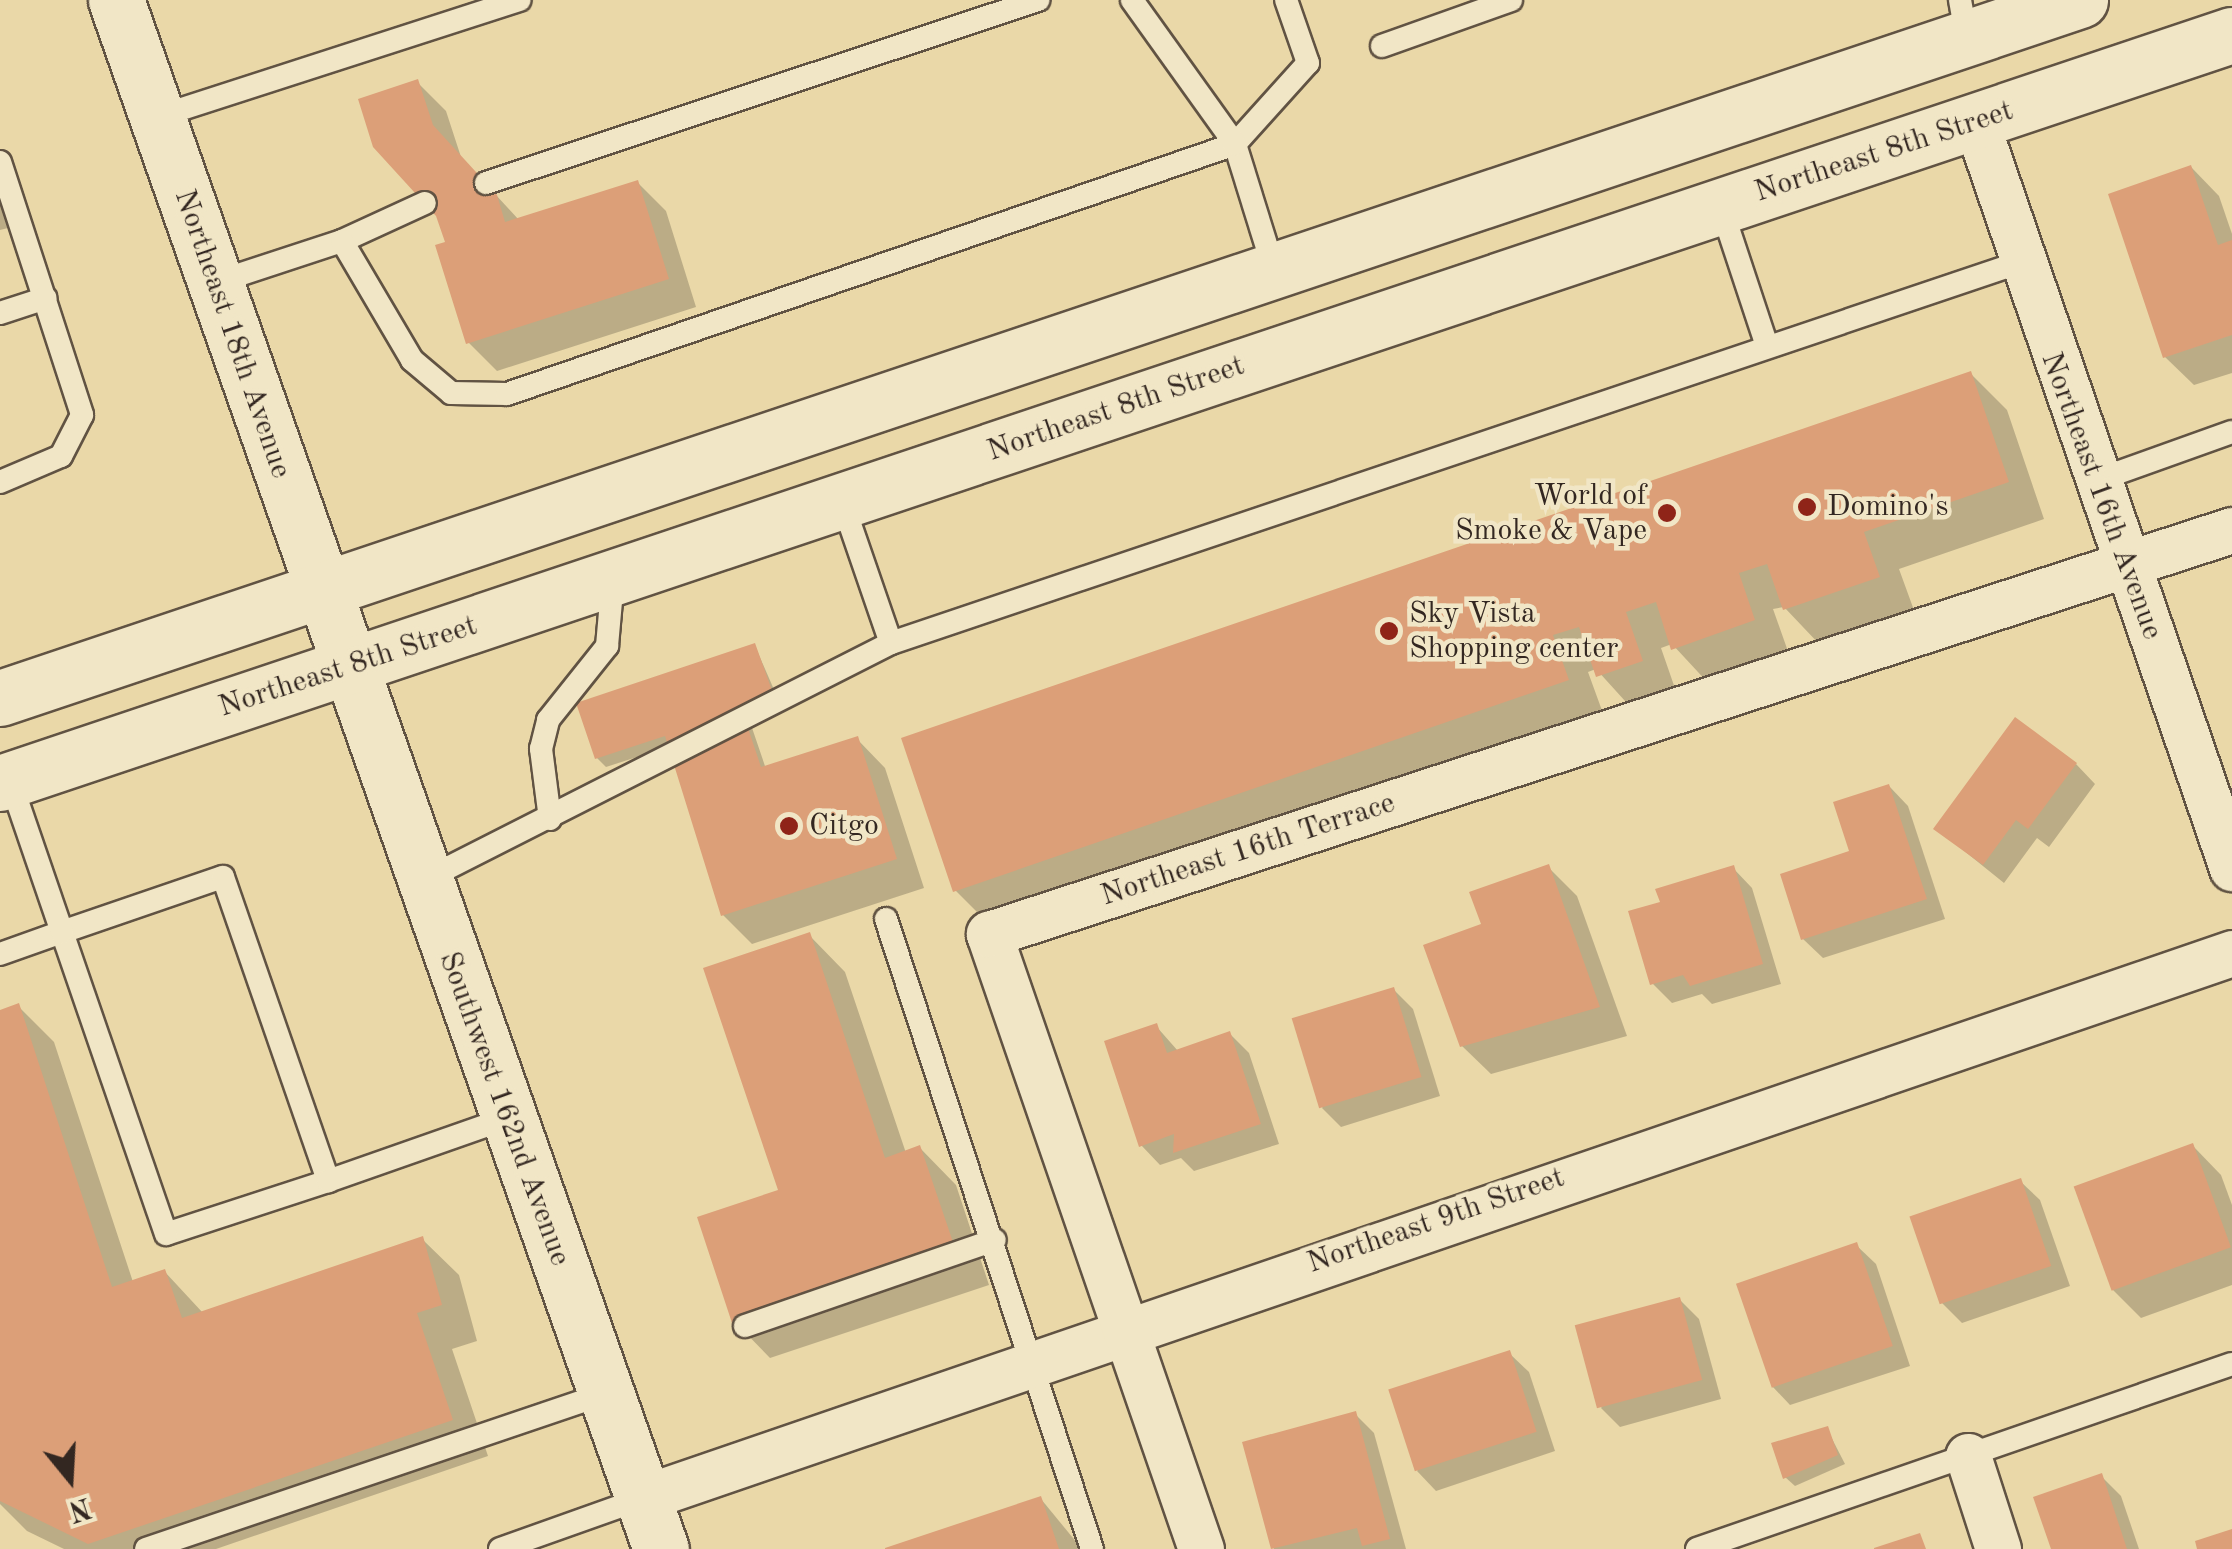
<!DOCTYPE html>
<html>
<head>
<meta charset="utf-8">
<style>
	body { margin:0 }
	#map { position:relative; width:2232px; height:1549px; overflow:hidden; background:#ead8a8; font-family:"Old Standard TT",serif }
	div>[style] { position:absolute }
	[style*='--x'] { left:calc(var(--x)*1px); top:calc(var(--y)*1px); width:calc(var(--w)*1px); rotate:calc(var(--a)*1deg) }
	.shadow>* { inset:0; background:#0003 }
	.building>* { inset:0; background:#dc9f78; transform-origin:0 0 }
	.roads { filter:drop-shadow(2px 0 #615343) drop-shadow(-2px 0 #615343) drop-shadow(0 2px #615343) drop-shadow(0 -2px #615343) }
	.lane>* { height:22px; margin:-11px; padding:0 11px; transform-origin:11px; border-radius:11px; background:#f1e6c6 }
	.street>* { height:45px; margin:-22.5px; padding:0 22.5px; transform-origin:22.5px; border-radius:22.5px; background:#f1e6c6 }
	.secondary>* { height:55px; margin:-27.5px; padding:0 27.5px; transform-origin:27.5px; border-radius:27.5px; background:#f1e6c6 }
	.dots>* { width:28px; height:28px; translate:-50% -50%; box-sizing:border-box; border:5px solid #f1e6c6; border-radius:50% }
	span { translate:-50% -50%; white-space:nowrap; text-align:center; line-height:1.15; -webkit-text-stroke:9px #f1e6c6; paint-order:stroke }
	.street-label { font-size:30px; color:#332721 }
	.poi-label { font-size:30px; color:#332721 }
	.right { translate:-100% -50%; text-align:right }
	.left { translate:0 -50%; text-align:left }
	.north { position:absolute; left:20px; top:1429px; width:100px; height:100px; -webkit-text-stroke:8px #f1e6c6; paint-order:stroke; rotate:162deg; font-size:28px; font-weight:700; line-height:40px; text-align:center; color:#332721 }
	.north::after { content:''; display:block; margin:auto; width:35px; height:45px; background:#332721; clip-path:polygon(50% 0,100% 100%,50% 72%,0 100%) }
</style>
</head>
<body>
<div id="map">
	<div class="shadow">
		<div style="clip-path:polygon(417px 82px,446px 111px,461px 157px,519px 220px,637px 182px,666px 211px,696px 307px,497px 371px,468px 342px)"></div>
		<div style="clip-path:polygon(2191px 167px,2219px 196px,2232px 234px,2232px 373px,2194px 385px,2165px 357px)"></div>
		<div style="clip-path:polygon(0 205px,8px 228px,0 230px)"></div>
		<div style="clip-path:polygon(1971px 374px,2007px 410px,2044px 519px,1899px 569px,1915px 613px,1821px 646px,1784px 607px,1773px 609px,1790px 657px,1710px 685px,1672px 644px,1661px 648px,1678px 697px,1635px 712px,1596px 669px,1588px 672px,1604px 716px,992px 927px,955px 890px)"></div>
		<div style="clip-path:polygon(755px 646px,782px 708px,749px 719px,766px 769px,857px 739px,885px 768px,924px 888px,752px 944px,723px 915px,671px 746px,606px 767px,597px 758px)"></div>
		<div style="clip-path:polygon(2076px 764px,2095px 784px,2049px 847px,2037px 838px,2004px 883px,1937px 829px)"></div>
		<div style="clip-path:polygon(1889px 786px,1908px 806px,1945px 919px,1823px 958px,1803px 939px)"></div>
		<div style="clip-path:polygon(1548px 867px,1577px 896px,1627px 1036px,1491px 1074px,1462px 1046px,1484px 926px)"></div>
		<div style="clip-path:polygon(1733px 868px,1752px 888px,1781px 984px,1712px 1004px,1702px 994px,1672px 1003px,1653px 984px,1663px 904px)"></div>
		<div style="clip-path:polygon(809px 935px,845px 972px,906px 1153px,920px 1148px,956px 1185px,989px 1285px,770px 1358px,734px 1321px,781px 1191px)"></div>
		<div style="clip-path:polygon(1393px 989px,1413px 1009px,1440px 1096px,1341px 1127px,1322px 1108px)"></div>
		<div style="clip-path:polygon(18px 1006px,54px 1042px,133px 1282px,165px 1272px,203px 1313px,422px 1239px,459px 1275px,477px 1341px,452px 1349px,488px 1456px,216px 1549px,64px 1549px,27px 1531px,0 1504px,0 1012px)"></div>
		<div style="clip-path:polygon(1156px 1026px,1178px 1051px,1230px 1034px,1249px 1053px,1279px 1144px,1194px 1171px,1181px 1158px,1160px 1165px,1141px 1145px)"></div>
		<div style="clip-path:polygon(2193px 1146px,2221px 1175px,2232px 1205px,2232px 1285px,2141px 1318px,2112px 1289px)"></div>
		<div style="clip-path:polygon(2020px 1181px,2040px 1200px,2070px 1286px,1962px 1323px,1942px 1303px)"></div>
		<div style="clip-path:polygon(1856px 1245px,1876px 1264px,1910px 1366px,1790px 1405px,1771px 1385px)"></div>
		<div style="clip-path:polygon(1679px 1299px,1699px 1319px,1721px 1399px,1620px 1427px,1601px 1408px)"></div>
		<div style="clip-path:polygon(1509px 1353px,1529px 1372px,1555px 1451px,1436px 1491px,1417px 1471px)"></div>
		<div style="clip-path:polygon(1355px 1414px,1374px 1433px,1406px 1549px,1274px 1549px,1246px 1443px)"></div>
		<div style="clip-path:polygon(1827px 1429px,1845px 1464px,1795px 1486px,1785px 1477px)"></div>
		<div style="clip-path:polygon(2101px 1476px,2121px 1496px,2139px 1549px,2054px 1549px)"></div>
		<div style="clip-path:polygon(1041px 1499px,1082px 1549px,891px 1549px)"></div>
	</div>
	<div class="building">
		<div style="clip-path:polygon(418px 79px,433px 125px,497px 195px,505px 222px,638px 180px,669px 279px,466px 344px,435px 245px,445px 242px,436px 216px,373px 147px,358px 99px)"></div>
		<div style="clip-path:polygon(2191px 165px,2218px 245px,2232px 240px,2232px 335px,2163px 358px,2108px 194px)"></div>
		<div style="clip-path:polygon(1971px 371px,2009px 482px,1864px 532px,1880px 577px,1783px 610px,1767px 564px,1739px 573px,1755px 620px,1671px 650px,1656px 602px,1626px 612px,1643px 661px,1596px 677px,1579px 627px,1553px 635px,1569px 680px,953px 892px,901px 738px)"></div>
		<div style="clip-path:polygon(755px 643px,775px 699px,742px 710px,761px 767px,858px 736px,897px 859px,721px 916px,665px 736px,595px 759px,576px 703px)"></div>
		<div style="clip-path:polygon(2015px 717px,2077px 763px,2028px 829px,2016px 820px,1983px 865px,1933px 829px)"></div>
		<div style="clip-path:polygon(1889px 784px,1927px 899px,1801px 940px,1780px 874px,1849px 851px,1833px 802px)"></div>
		<div style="clip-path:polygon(1549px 864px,1600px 1007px,1460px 1047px,1423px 945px,1481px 924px,1469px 892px)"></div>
		<div style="clip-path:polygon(1734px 865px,1763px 964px,1690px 986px,1683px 975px,1650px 985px,1628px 911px,1660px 902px,1655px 889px)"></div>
		<div style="clip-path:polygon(810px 932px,885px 1158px,920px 1145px,955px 1248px,732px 1323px,697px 1217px,778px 1190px,703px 968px)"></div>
		<div style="left:1394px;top:987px;width:94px;height:107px;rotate:73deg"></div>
		<div style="clip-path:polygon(19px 1003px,112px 1287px,165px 1269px,182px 1318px,423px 1236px,442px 1305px,417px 1313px,453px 1420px,88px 1544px,0 1501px,0 1010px)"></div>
		<div style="clip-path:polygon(1157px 1023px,1167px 1053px,1230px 1031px,1261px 1124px,1173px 1153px,1174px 1134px,1139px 1147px,1104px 1041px)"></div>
		<div style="left:2193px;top:1143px;width:111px;height:127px;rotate:70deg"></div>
		<div style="left:2021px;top:1178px;width:93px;height:118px;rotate:71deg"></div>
		<div style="left:1857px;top:1242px;width:110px;height:128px;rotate:71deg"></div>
		<div style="left:1680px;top:1297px;width:86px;height:109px;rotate:75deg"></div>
		<div style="left:1510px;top:1350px;width:86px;height:128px;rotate:72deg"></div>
		<div style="clip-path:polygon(1356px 1411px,1390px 1539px,1362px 1546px,1357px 1528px,1271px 1549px,1242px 1442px)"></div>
		<div style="clip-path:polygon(1828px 1426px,1838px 1455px,1783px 1479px,1771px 1443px)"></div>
		<div style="clip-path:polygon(2102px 1473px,2127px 1549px,2051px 1549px,2033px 1497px)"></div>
		<div style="clip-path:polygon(1041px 1496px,1059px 1549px,885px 1549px,885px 1548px)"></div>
		<div style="clip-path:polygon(2232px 1529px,2232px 1549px,2197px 1549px,2195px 1541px)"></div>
		<div style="clip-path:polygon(1920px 1533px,1926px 1549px,1874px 1549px,1874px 1548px)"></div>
	</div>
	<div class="roads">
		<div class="lane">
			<div style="--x:1960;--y:0;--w:39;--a:80"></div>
			<div style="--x:1382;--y:46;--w:137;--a:-19.6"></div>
			<div style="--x:157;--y:117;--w:381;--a:-17.9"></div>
			<div style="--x:0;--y:162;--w:266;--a:72"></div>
			<div style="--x:82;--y:415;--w:46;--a:117.1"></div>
			<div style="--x:61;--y:456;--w:66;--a:156.9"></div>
			<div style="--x:486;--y:183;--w:582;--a:-18.34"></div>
			<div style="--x:1721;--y:207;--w:146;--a:71.7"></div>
			<div style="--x:342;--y:241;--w:91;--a:-24.6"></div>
			<div style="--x:1274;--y:270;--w:132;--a:-107.2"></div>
			<div style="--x:1235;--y:144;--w:109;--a:-48"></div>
			<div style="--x:1308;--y:63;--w:67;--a:-109.2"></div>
			<div style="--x:214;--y:283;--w:135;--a:-18.2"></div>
			<div style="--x:342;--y:241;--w:138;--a:59.5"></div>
			<div style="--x:412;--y:360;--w:51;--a:40.2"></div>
			<div style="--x:451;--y:393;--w:56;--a:1"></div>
			<div style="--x:507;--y:394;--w:770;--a:-18.95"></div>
			<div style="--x:1235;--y:144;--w:177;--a:-125.6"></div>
			<div style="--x:0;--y:313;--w:48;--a:-18.1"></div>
			<div style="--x:2095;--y:481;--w:145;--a:-19.7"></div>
			<div style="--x:842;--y:501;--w:150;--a:71"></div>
			<div style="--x:891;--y:643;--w:1189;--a:-18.63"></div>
			<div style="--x:550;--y:819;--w:71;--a:-97.3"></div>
			<div style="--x:541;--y:749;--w:30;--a:-76"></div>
			<div style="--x:548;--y:720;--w:95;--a:-51.4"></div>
			<div style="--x:607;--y:646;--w:67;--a:-84.9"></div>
			<div style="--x:426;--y:879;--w:521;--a:-26.91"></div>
			<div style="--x:886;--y:919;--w:663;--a:71.89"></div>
			<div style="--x:0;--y:954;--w:66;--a:-19.5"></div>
			<div style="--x:62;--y:932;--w:170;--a:-18.9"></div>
			<div style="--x:223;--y:877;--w:322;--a:70.9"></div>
			<div style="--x:328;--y:1181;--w:170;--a:161.9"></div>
			<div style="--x:166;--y:1234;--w:319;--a:-109"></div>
			<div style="--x:62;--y:932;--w:161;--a:-108.9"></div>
			<div style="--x:328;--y:1181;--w:188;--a:-19.3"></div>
			<div style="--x:745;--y:1326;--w:264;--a:-19"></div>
			<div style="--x:146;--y:1549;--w:486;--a:-18.7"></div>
			<div style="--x:500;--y:1549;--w:152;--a:-19.6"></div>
			<div style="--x:1697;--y:1549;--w:566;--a:-19.08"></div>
		</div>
		<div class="street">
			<div style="--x:1976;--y:122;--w:789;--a:71.06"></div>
			<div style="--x:1968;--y:1456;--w:98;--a:72.1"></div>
			<div style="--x:643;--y:1498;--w:1680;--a:-18.93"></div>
			<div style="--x:1201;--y:1549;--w:651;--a:-109.02"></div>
			<div style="--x:989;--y:934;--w:1307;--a:-18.01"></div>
		</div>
		<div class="secondary">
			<div style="--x:116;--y:0;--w:1642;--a:70.62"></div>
			<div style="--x:0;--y:698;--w:2194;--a:-18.55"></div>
			<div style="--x:0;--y:783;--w:2354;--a:-18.53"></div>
		</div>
	</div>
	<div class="dots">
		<div style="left:1807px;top:507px;background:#8f2418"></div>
		<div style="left:1667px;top:513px;background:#8f2418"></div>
		<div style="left:1389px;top:631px;background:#8f2418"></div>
		<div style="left:789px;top:826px;background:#8f2418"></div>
	</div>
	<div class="street-label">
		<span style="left:1884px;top:152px;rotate:-18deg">Northeast 8th Street</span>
		<span style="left:232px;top:334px;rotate:71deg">Northeast 18th Avenue</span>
		<span style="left:1116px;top:409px;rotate:-19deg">Northeast 8th Street</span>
		<span style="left:2101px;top:496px;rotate:70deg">Northeast 16th Avenue</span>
		<span style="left:348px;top:667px;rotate:-18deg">Northeast 8th Street</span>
		<span style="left:1248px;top:850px;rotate:-18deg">Northeast 16th Terrace</span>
		<span style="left:504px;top:1109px;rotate:70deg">Southwest 162nd Avenue</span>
		<span style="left:1436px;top:1221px;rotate:-19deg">Northeast 9th Street</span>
	</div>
	<div class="poi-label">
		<span class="right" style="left:1647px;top:513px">World of<br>Smoke &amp; Vape</span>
		<span class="left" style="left:1827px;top:507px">Domino's</span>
		<span class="left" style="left:1409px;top:631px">Sky Vista<br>Shopping center</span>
		<span class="left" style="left:809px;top:826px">Citgo</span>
	</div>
	<div class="north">N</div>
</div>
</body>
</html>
